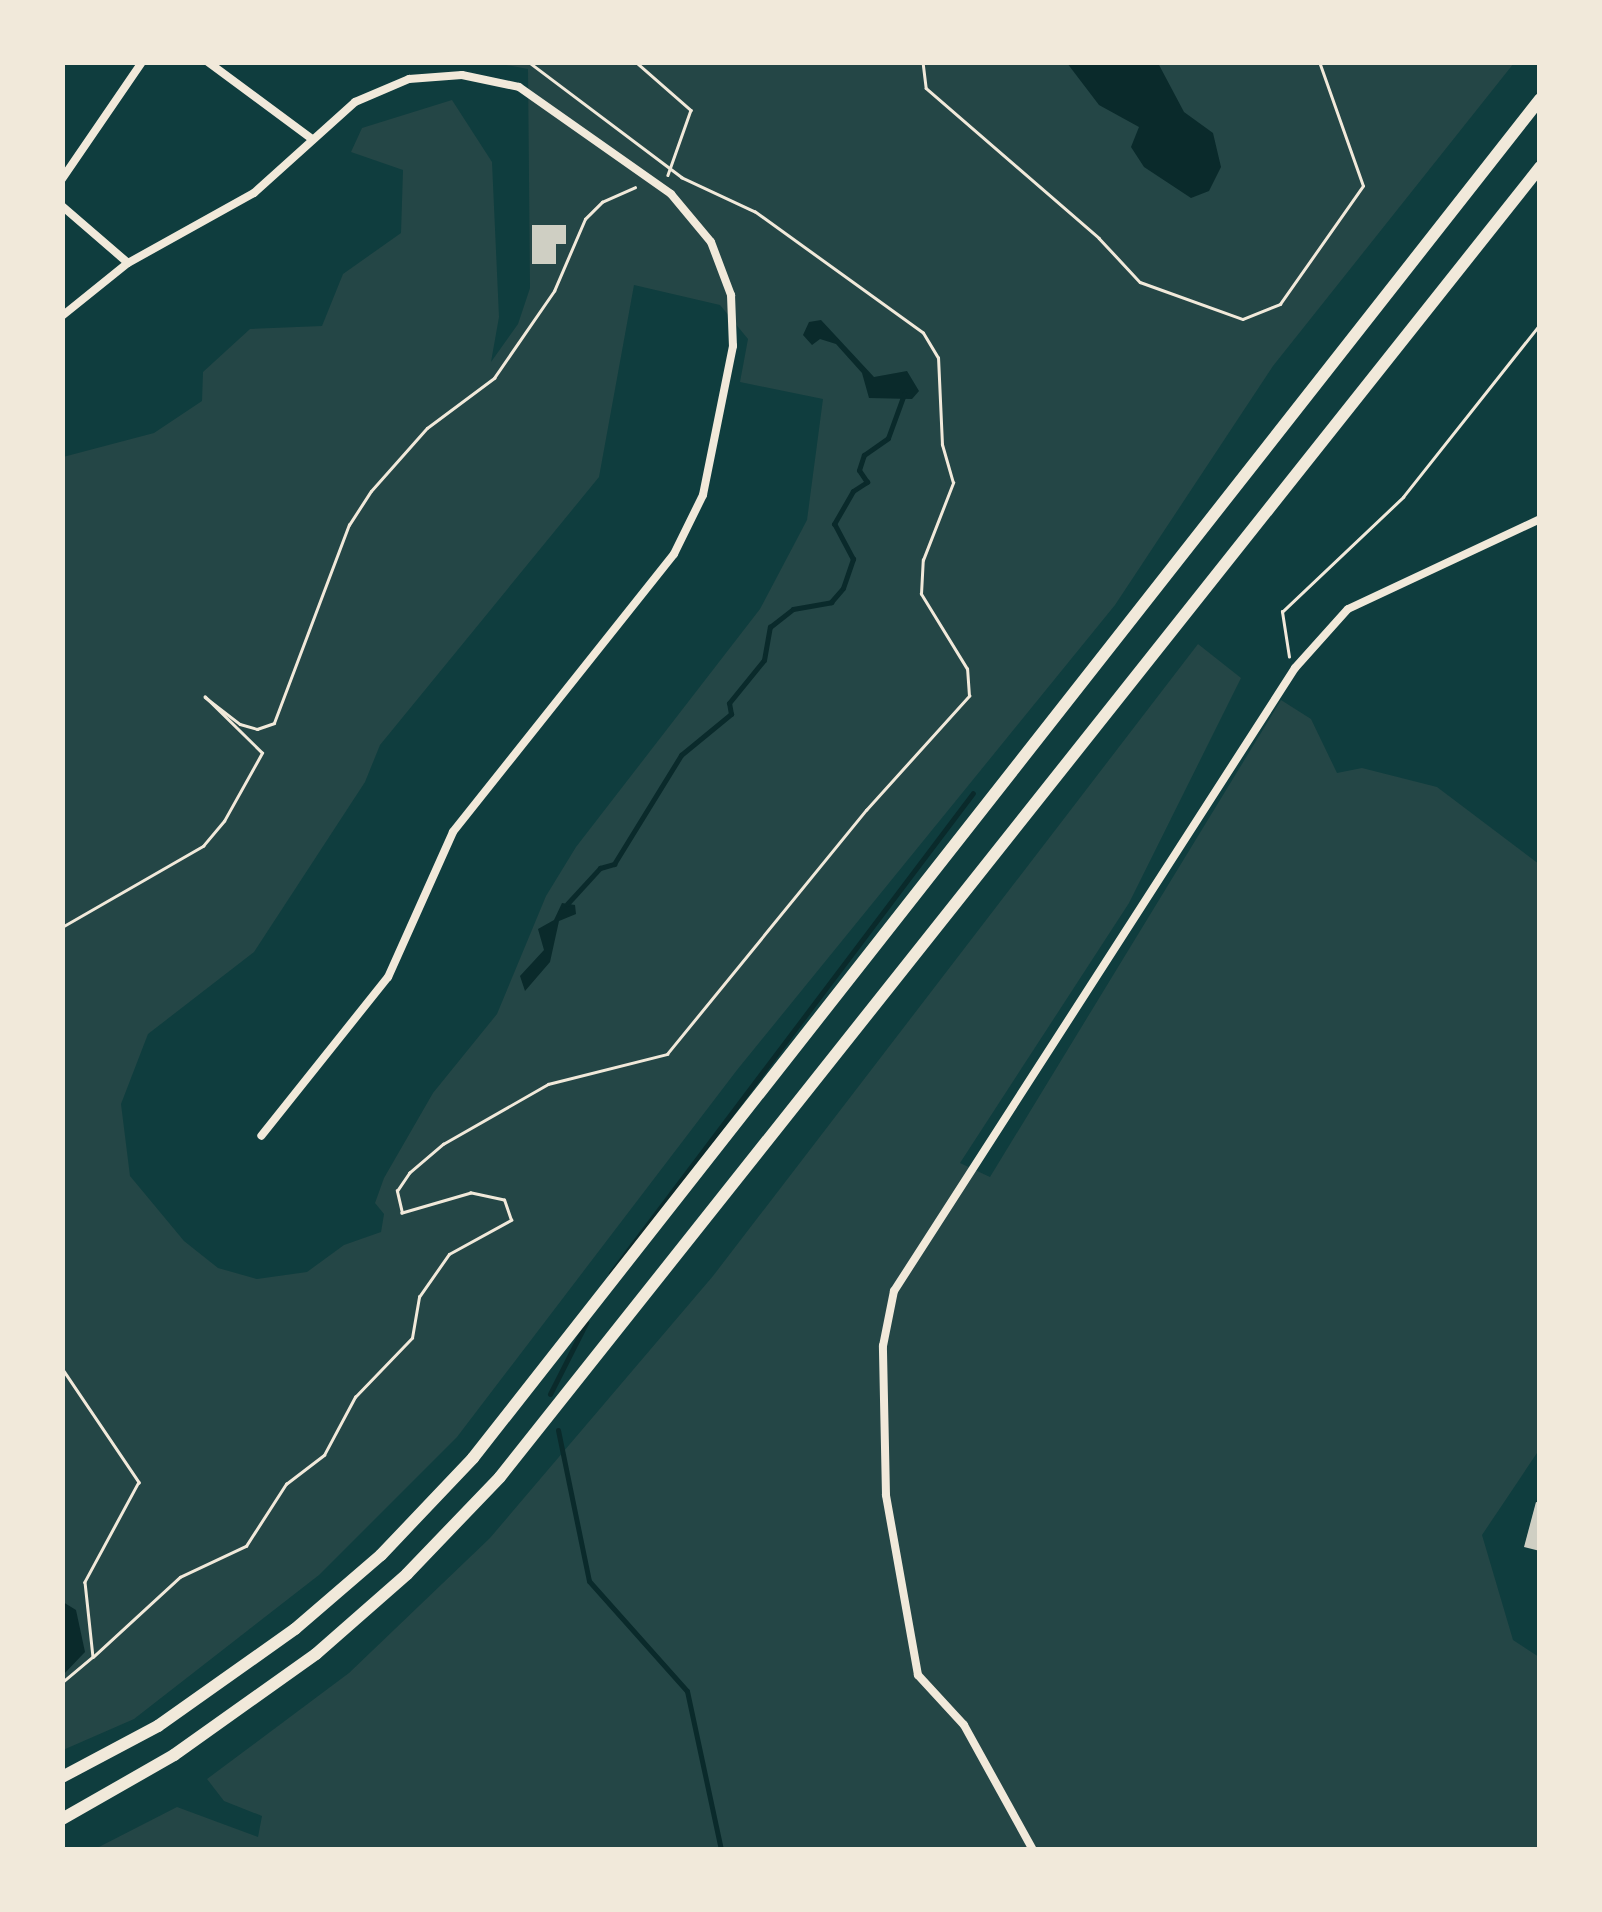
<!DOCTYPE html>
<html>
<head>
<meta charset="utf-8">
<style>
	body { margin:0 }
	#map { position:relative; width:1602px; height:1912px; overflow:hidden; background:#0f3d3e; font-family:Overpass,sans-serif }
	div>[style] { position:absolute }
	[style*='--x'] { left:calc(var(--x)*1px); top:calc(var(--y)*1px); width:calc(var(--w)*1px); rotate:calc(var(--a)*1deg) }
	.green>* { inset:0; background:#244646 }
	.water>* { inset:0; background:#0a2a2b }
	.stream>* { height:5px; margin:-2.5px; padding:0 2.5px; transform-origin:2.5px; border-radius:2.5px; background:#0a2a2b }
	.building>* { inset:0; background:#cfcfc3 }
	.path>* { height:2.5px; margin:-1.25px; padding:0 1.25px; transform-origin:1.25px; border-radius:1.25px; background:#f1e9da }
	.minor>* { height:8px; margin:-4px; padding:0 4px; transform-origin:4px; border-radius:4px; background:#f1e9da }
	.trunk>* { height:12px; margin:-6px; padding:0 6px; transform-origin:6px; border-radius:6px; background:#f1e9da }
	span { translate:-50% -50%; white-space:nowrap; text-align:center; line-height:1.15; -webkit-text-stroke:8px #f1e9da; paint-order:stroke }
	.frame { position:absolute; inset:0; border:65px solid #f1e9da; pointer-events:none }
</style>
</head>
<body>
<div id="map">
	<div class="green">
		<div style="clip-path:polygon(evenodd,495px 63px,1514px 63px,1273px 366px,1115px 605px,737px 1070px,457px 1437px,319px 1575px,134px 1719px,63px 1750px,63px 457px,154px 433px,202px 401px,203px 372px,250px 329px,322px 326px,343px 274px,401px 233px,403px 170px,351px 152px,362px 128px,452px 100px,492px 162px,499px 317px,491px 362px,518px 324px,530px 288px,528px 69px,495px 63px,634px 285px,720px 305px,748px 339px,740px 382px,823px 399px,807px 520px,760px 609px,576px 847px,546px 896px,497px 1014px,433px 1093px,384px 1178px,375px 1203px,384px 1214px,381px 1232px,344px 1245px,307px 1272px,257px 1279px,218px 1268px,184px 1241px,130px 1176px,121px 1104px,148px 1034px,254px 952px,365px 782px,380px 745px,599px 477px,634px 285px)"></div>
		<div style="clip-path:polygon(1198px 644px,1241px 678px,1129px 903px,960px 1163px,990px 1177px,1281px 700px,1311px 719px,1337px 773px,1362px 768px,1437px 787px,1539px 864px,1539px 1450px,1482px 1535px,1513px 1640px,1539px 1657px,1539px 1849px,93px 1850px,177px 1807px,258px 1837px,262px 1816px,224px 1801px,207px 1779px,349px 1673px,490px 1538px,713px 1276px)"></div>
	</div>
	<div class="water">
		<div style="clip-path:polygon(1067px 63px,1158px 63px,1184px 112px,1213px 133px,1221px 167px,1209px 191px,1191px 198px,1144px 167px,1131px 147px,1139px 127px,1099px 105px)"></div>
		<div style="clip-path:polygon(821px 320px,874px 377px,907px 371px,919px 391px,912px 399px,869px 398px,862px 373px,836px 344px,820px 339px,812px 345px,803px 335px,809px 322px)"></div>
		<div style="clip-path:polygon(562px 903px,575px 905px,576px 914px,559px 921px,550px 962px,525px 991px,520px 976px,544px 950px,538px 929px,554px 920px)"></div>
		<div style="clip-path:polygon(63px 1602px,76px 1610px,85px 1652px,63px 1675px)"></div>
	</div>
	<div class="stream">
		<div style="--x:567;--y:904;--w:49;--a:-47.5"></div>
		<div style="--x:600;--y:868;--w:15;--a:-16"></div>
		<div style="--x:614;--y:864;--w:128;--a:-58.4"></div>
		<div style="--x:681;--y:755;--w:65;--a:-39.4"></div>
		<div style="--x:731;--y:714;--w:11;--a:-100"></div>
		<div style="--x:729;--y:703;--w:55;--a:-50.9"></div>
		<div style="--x:764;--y:660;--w:34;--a:-80"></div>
		<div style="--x:770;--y:627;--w:29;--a:-38"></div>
		<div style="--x:793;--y:609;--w:39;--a:-10"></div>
		<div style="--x:831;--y:602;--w:18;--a:-49"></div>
		<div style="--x:843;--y:588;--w:31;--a:-71"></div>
		<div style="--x:853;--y:559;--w:40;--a:-118"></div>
		<div style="--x:834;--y:524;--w:38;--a:-60"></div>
		<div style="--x:853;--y:491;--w:17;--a:-33"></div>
		<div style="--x:867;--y:482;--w:14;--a:-124"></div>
		<div style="--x:859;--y:470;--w:16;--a:-72"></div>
		<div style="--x:864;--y:455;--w:29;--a:-35"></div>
		<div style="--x:888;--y:438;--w:47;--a:-70"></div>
		<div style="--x:611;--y:1273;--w:601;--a:-52.98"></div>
		<div style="--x:550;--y:1394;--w:80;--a:-63.1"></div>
		<div style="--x:558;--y:1430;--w:154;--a:78.4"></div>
		<div style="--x:589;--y:1581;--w:147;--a:48.3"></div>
		<div style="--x:687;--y:1691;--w:163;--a:77.9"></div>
	</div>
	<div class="building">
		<div style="clip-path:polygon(532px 225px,566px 225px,566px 244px,556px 244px,556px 264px,532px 264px)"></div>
		<div style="clip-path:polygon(1536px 1502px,1540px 1503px,1540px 1551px,1524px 1547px)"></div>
	</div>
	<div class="path">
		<div style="--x:636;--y:62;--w:73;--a:41.1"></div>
		<div style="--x:691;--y:110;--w:69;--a:109.5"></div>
		<div style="--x:923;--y:62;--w:26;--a:83"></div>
		<div style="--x:926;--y:88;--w:229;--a:40.9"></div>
		<div style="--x:1099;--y:238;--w:60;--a:47"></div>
		<div style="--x:1140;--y:282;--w:109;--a:19.8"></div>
		<div style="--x:1243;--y:319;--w:40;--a:-22"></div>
		<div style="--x:1280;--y:304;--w:144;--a:-54.9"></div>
		<div style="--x:1363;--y:186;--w:132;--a:-109.5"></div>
		<div style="--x:1289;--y:657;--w:46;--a:-98.8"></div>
		<div style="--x:1282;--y:612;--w:167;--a:-43.5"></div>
		<div style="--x:1403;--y:497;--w:221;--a:-51.6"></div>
		<div style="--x:62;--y:927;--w:163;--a:-29.9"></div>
		<div style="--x:203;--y:846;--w:33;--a:-50"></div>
		<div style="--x:224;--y:821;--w:78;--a:-60.8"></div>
		<div style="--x:262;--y:753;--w:80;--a:-135.5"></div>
		<div style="--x:205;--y:697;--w:44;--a:37.6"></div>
		<div style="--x:240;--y:724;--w:18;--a:16"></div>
		<div style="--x:257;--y:729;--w:18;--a:-19"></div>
		<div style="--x:274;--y:723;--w:212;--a:-69.3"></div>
		<div style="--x:349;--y:525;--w:40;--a:-57.1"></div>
		<div style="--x:371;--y:491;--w:84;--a:-48.4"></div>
		<div style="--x:427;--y:428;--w:84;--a:-36.7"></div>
		<div style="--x:494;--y:378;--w:106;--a:-55.4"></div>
		<div style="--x:554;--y:291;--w:78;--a:-66.7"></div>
		<div style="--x:585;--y:219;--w:24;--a:-45"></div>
		<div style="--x:602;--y:202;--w:36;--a:-24"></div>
		<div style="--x:62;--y:1368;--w:138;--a:56"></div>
		<div style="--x:139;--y:1482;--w:114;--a:118.4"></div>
		<div style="--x:85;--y:1582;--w:75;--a:83.9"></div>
		<div style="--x:93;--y:1657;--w:40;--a:140"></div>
		<div style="--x:93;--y:1657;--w:118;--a:-42.6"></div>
		<div style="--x:180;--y:1577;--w:73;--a:-25.2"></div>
		<div style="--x:246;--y:1546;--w:74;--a:-57.2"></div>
		<div style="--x:286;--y:1484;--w:48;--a:-37.3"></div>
		<div style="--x:324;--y:1455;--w:66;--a:-61.9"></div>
		<div style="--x:355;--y:1397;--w:82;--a:-46"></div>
		<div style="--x:412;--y:1338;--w:42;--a:-80.3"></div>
		<div style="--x:419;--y:1297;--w:52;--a:-55.1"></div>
		<div style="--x:449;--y:1254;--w:71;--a:-28.7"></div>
		<div style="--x:511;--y:1220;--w:21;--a:-109"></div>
		<div style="--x:504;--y:1200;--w:34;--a:-168"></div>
		<div style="--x:471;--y:1193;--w:72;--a:163.8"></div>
		<div style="--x:402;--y:1213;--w:23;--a:-103"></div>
		<div style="--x:397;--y:1191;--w:22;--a:-56"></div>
		<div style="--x:409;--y:1173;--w:45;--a:-40.5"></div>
		<div style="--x:443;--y:1144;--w:121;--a:-29.7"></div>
		<div style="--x:548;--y:1084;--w:123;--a:-14.1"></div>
		<div style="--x:667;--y:1054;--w:315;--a:-50.8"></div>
		<div style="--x:866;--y:810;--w:154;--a:-47.9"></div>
		<div style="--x:969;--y:696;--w:27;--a:-94"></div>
		<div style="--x:967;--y:669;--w:88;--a:-121.5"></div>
		<div style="--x:921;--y:594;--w:34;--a:-87"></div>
		<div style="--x:923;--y:560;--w:83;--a:-68.7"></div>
		<div style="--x:953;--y:483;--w:40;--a:-106"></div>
		<div style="--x:942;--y:445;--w:87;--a:-92.6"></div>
		<div style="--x:938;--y:358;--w:29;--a:-121"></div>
		<div style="--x:923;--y:333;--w:207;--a:-144.2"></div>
		<div style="--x:755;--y:212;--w:81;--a:-155"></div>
		<div style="--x:682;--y:178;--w:193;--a:-143"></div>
	</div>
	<div class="minor">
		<div style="--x:208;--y:62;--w:129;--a:36.5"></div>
		<div style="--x:62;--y:179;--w:142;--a:-55.6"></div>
		<div style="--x:62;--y:206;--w:87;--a:40.8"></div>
		<div style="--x:62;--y:316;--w:85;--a:-38.8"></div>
		<div style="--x:128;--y:263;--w:144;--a:-29.1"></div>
		<div style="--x:254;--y:193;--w:136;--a:-42"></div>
		<div style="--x:355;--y:102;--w:59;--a:-23.1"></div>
		<div style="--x:409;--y:79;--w:53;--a:-4.3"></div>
		<div style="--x:462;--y:75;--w:58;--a:11.9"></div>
		<div style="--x:519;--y:87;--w:186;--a:35.1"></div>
		<div style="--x:671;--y:194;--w:62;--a:50.2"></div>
		<div style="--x:711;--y:242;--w:57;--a:69.3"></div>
		<div style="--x:731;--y:295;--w:51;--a:87.8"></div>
		<div style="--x:733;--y:346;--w:152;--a:101.4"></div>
		<div style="--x:703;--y:495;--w:66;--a:116.2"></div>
		<div style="--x:674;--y:554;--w:355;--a:128.5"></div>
		<div style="--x:453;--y:832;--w:159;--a:114.1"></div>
		<div style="--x:388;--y:977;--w:203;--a:128.6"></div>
		<div style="--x:1033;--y:1850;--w:143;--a:-118.9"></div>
		<div style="--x:964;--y:1725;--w:68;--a:-132.6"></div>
		<div style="--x:918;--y:1675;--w:183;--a:-100.1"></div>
		<div style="--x:886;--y:1495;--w:149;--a:-91.2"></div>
		<div style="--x:883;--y:1346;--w:56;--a:-78.7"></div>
		<div style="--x:894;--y:1291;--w:741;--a:-57.23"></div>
		<div style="--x:1295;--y:668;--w:79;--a:-48.1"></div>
		<div style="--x:1348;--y:609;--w:212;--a:-25.1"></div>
	</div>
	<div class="trunk">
		<div style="--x:62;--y:1777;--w:109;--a:-28"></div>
		<div style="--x:158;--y:1726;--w:168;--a:-35.3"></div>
		<div style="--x:295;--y:1629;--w:113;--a:-40.7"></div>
		<div style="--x:381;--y:1555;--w:134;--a:-46.5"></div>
		<div style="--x:473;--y:1458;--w:1728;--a:-51.86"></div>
		<div style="--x:62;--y:1819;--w:129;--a:-29.7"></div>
		<div style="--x:174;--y:1755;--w:174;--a:-35.4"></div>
		<div style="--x:316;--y:1654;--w:121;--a:-41.3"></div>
		<div style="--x:407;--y:1574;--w:134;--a:-46.2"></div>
		<div style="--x:500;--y:1477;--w:1673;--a:-51.55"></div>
	</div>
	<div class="frame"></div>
</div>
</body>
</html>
